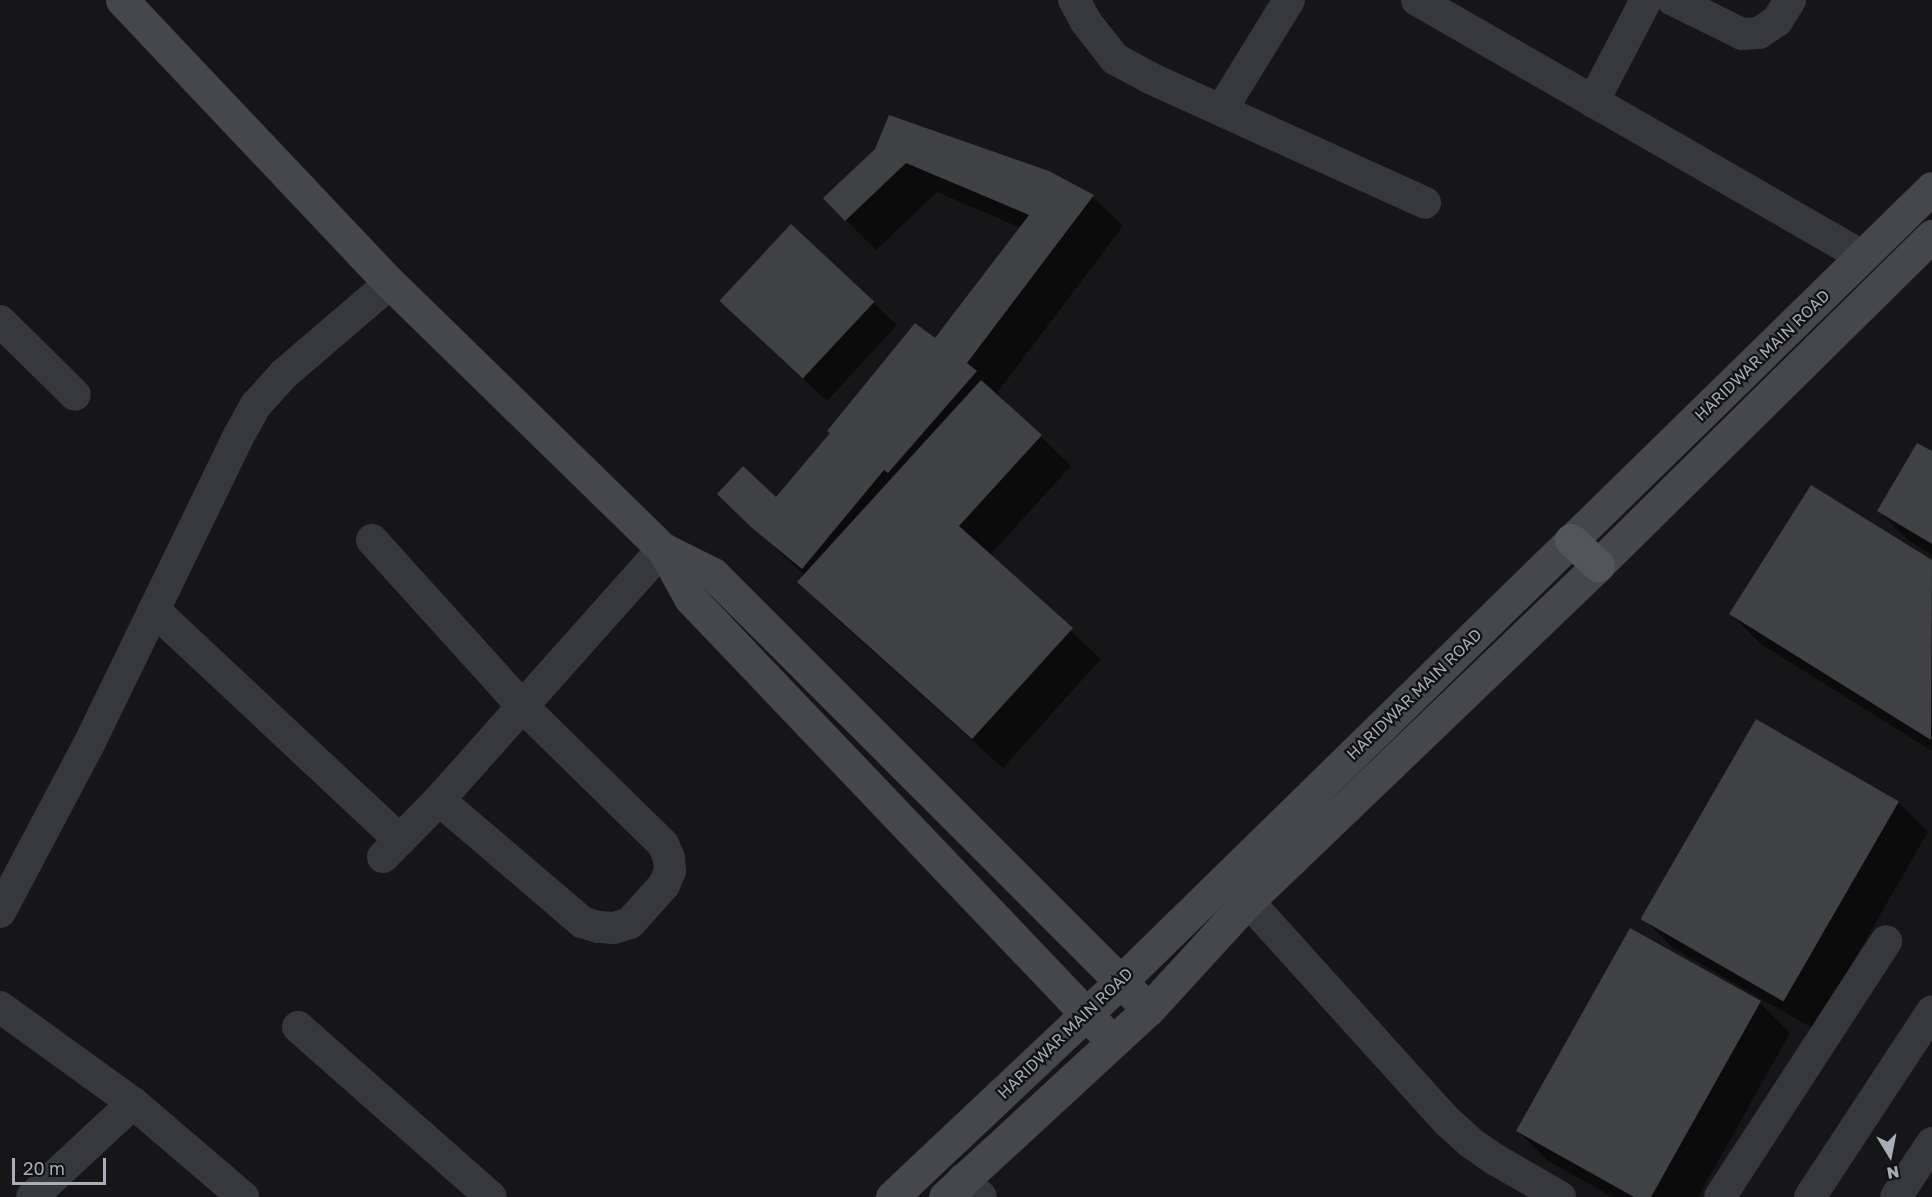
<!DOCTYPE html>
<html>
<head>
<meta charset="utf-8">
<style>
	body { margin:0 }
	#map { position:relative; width:1932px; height:1197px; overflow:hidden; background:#161618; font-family:"Golos Text",sans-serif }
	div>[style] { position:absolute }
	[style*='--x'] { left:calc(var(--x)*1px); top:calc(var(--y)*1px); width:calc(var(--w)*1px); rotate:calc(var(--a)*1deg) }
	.shadow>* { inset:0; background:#0007 }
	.building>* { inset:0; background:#404145; transform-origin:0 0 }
	.minor>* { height:32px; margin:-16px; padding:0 16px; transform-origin:16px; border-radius:16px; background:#37383d }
	.secondary>* { height:33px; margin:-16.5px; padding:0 16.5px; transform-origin:16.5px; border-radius:16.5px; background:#45474d }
	.primary>* { height:33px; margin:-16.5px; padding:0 16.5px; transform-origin:16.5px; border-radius:16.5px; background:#53555c }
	span { translate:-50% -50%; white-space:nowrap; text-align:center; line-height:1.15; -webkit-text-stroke:4.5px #111113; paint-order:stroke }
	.street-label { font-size:16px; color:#a8adb8 }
	.north { position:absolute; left:1860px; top:1125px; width:60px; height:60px; -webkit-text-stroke:4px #111113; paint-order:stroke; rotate:170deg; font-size:16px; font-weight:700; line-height:24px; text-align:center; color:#a8adb8 }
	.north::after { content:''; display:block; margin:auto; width:21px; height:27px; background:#a8adb8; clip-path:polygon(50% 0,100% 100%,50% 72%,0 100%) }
	.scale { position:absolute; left:12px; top:1158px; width:94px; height:27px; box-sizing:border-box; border:3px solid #a8adb8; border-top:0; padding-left:8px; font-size:18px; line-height:21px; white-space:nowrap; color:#a8adb8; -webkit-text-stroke:4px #111113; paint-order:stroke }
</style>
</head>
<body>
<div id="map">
	<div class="shadow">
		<div style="clip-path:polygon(877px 150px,1049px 172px,1093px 197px,1123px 226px,997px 393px,1071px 466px,989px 556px,1101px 659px,1003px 768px,829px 612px,799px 582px,805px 576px,719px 494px,776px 499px,831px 434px,936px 341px,1021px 228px,937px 192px,876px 250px,846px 220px)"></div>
		<div style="clip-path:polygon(791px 226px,897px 325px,827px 401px,744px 324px)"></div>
		<div style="clip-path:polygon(1932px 453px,1932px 555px,1909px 541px,1879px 511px)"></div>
		<div style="clip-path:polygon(1812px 487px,1932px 562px,1932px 751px,1761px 644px,1731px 614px)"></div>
		<div style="clip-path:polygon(1898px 802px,1928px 832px,1814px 1029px,1673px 948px,1643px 918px)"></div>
		<div style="clip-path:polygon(1630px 930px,1760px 1003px,1790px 1033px,1698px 1197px,1613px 1197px,1548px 1161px,1518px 1131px)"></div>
	</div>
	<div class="building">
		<div style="clip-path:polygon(889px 115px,1049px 171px,1094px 195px,967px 363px,977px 371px,888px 473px,884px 470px,802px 569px,751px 527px,717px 494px,743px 466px,776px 497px,830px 433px,827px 431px,915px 323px,935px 338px,1029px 215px,906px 163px,845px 221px,823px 198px,875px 149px)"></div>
		<div style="left:791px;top:224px;width:114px;height:105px;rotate:43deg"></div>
		<div style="clip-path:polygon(981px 380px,1042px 435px,959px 526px,1073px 628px,972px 739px,797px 582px)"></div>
		<div style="clip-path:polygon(1917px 443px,1932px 451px,1932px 544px,1877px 511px)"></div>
		<div style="clip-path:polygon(1811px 485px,1932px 560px,1931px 740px,1729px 614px)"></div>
		<div style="left:1756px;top:719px;width:165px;height:231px;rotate:30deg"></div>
		<div style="clip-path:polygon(1630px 928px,1761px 1001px,1651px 1197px,1634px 1197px,1516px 1131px)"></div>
	</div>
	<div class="minor">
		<div style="--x:1074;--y:0;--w:25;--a:61"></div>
		<div style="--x:1086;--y:22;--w:47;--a:51.9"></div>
		<div style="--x:1115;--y:59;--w:40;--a:28"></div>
		<div style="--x:1150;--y:78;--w:302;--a:24.4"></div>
		<div style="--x:1417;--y:0;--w:513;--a:29.91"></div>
		<div style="--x:1673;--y:0;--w:77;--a:26.2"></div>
		<div style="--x:1742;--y:34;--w:17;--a:-3"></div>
		<div style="--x:1759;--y:33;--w:22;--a:-34"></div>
		<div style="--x:1777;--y:21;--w:25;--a:-58"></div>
		<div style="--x:1593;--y:102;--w:115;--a:-62.5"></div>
		<div style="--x:1222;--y:109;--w:128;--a:-58.4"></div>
		<div style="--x:0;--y:321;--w:105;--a:44.6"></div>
		<div style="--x:372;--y:540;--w:224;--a:47.9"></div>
		<div style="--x:522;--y:706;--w:197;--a:44.4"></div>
		<div style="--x:663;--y:844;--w:15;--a:67"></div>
		<div style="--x:669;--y:858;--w:13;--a:86"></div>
		<div style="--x:670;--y:871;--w:15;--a:113"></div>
		<div style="--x:664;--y:885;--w:51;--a:131.8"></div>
		<div style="--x:630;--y:923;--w:17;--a:163"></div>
		<div style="--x:614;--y:928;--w:16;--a:-176"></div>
		<div style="--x:598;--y:927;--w:17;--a:-163"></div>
		<div style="--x:582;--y:922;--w:188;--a:-139.5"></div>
		<div style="--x:154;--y:610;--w:337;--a:43.1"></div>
		<div style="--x:383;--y:857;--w:80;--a:-45.5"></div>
		<div style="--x:439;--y:800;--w:336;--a:-48.3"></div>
		<div style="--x:1248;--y:901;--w:298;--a:47.9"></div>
		<div style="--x:1448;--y:1122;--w:30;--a:42"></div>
		<div style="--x:1470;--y:1142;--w:32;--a:35"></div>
		<div style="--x:1496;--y:1160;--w:74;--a:30"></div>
		<div style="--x:0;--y:912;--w:190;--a:-62.1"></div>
		<div style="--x:89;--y:744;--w:341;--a:-64.1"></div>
		<div style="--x:238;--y:437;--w:37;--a:-61"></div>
		<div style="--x:256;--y:405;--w:42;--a:-47.9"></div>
		<div style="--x:284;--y:374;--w:140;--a:-40.6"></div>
		<div style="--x:0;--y:1007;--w:164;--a:35.8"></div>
		<div style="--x:133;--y:1103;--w:145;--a:40.5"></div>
		<div style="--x:298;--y:1027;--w:257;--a:41.4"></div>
		<div style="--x:963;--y:1179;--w:25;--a:45"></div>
		<div style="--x:32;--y:1197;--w:138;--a:-42.9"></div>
		<div style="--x:1720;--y:1197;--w:305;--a:-57"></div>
		<div style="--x:1810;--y:1197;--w:222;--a:-56.7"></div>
		<div style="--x:1896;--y:1197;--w:65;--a:-56.3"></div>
	</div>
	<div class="secondary">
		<div style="--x:122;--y:0;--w:390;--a:46.6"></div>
		<div style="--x:390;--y:283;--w:381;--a:44.3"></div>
		<div style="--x:663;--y:549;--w:56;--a:61.1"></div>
		<div style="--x:690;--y:598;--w:613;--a:46.39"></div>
		<div style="--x:663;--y:549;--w:56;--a:26.6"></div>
		<div style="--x:713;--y:574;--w:600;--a:45"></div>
		<div style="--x:892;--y:1197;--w:315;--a:-43.3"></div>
		<div style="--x:1121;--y:981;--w:1134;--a:-44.36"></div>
		<div style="--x:945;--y:1197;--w:276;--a:-42.7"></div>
		<div style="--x:1148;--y:1010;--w:148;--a:-47.5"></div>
		<div style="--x:1248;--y:901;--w:485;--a:-43.8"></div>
		<div style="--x:1598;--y:565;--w:469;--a:-44.6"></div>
	</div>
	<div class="primary">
		<div style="--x:1571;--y:540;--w:37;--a:43"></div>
	</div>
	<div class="street-label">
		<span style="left:1762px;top:355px;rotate:-44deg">HARIDWAR MAIN ROAD</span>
		<span style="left:1414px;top:694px;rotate:-44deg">HARIDWAR MAIN ROAD</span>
		<span style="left:1065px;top:1033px;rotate:-44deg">HARIDWAR MAIN ROAD</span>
	</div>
	<div class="north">N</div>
	<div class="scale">20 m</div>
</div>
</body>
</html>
